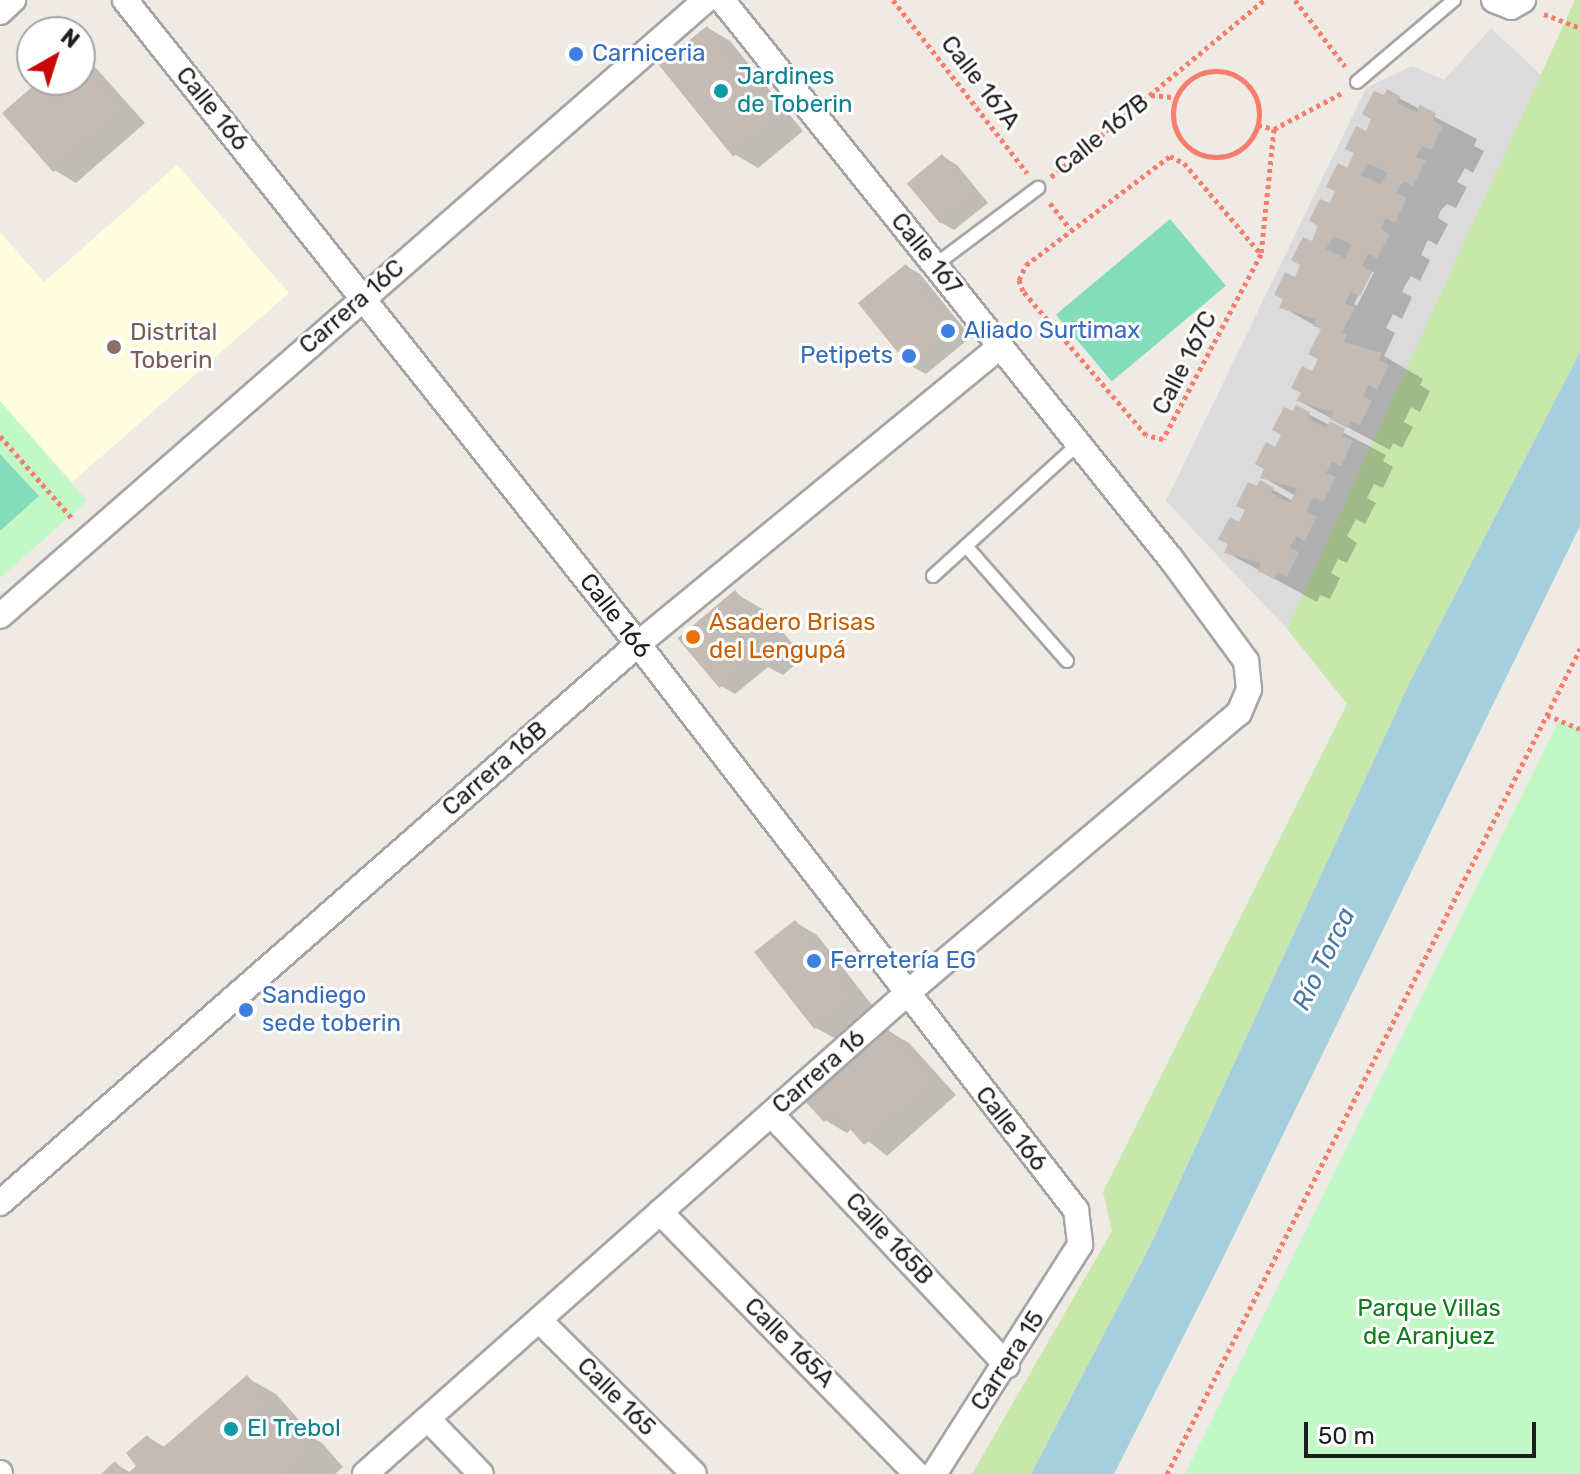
<!DOCTYPE html>
<html>
<head>
<meta charset="utf-8">
<style>
	body { margin:0 }
	#map { position:relative; width:1580px; height:1474px; overflow:hidden; background:#efebe4; font-family:Rubik,sans-serif }
	div>[style] { position:absolute }
	[style*='--x'] { left:calc(var(--x)*1px); top:calc(var(--y)*1px); width:calc(var(--w)*1px); rotate:calc(var(--a)*1deg) }
	.residential>* { inset:0; background:#dcdbdb }
	.education>* { inset:0; background:#fefede }
	.grass>* { inset:0; background:#c8e8ab }
	.park>* { inset:0; background:#c2f8c7 }
	.pitch>* { inset:0; background:#83ddbb; transform-origin:0 0 }
	.water>* { inset:0; background:#a5cfdc }
	.shadow>* { inset:0; background:#0003 }
	.building>* { inset:0; background:#c3bbb4; transform-origin:0 0 }
	.path>* { height:5px; margin-top:-2.5px; transform-origin:0; background:repeating-linear-gradient(90deg,#f77d6d 0 4px,transparent 0 8px) }
	.path>.ring { margin:-2.5px; padding:0; box-sizing:content-box; background:none; border:5px solid #f77d6d; border-radius:50% }
	.roads { filter:drop-shadow(2px 0 #a5a5a5) drop-shadow(-2px 0 #a5a5a5) drop-shadow(0 2px #a5a5a5) drop-shadow(0 -2px #a5a5a5) }
	.service>* { height:12px; margin:-6px; padding:0 6px; transform-origin:6px; border-radius:6px; background:#fff }
	.minor>* { height:24px; margin:-12px; padding:0 12px; transform-origin:12px; border-radius:12px; background:#fff }
	.dots>* { width:22px; height:22px; translate:-50% -50%; box-sizing:border-box; border:4px solid #fff; border-radius:50% }
	span { translate:-50% -50%; white-space:nowrap; text-align:center; line-height:1.15; -webkit-text-stroke:6px #fff; paint-order:stroke }
	.shop-label { font-size:24px; color:#366cbe }
	.left { translate:0 -50%; text-align:left }
	.right { translate:-100% -50%; text-align:right }
	.culture-label { font-size:24px; color:#0d838f }
	.street-label { font-size:24px; color:#1e1e1e }
	.education-label { font-size:24px; color:#785e54 }
	.food-label { font-size:24px; color:#c56008 }
	.park-label { font-size:24px; color:#0d7b18 }
	.water-label { font-size:26px; color:#4976a4; font-style:italic }
	.north { position:absolute; left:16px; top:16px; width:80px; height:80px; box-sizing:border-box; background:#fff; border:2px solid #a5a5a5; border-radius:50%; rotate:39deg; font-size:22px; font-weight:700; line-height:32px; text-align:center; color:#1e1e1e }
	.north::after { content:''; display:block; margin:auto; width:28px; height:36px; background:#c90603; clip-path:polygon(50% 0,100% 100%,50% 72%,0 100%) }
	.scale { position:absolute; left:1304px; top:1422px; width:232px; height:36px; box-sizing:border-box; border:4px solid #1e1e1e; border-top:0; padding-left:10px; font-size:24px; line-height:28px; white-space:nowrap; color:#1e1e1e; -webkit-text-stroke:6px #fff; paint-order:stroke }
</style>
</head>
<body>
<div id="map">
	<div class="residential">
		<div style="clip-path:polygon(1491px 28px,1541px 75px,1287px 629px,1166px 501px,1366px 88px,1412px 66px,1444px 80px)"></div>
	</div>
	<div class="education">
		<div style="clip-path:polygon(177px 165px,289px 293px,72px 482px,0 401px,0 232px,44px 282px)"></div>
	</div>
	<div class="grass">
		<div style="clip-path:polygon(1575px 0,1580px 0,1580px 352px,1408px 686px,1150px 1246px,1031px 1474px,972px 1474px,1112px 1231px,1103px 1192px,1347px 704px,1287px 629px)"></div>
	</div>
	<div class="park">
		<div style="clip-path:polygon(0 401px,87px 501px,0 578px)"></div>
		<div style="clip-path:polygon(1559px 720px,1580px 729px,1580px 1474px,1185px 1474px)"></div>
	</div>
	<div class="pitch">
		<div style="left:1170px;top:219px;width:87px;height:149px;rotate:50deg"></div>
		<div style="clip-path:polygon(0 454px,39px 496px,0 531px)"></div>
	</div>
	<div class="water">
		<div style="clip-path:polygon(1580px 352px,1580px 526px,1220px 1264px,1114px 1474px,1031px 1474px,1150px 1246px,1408px 686px)"></div>
	</div>
	<div class="shadow">
		<div style="clip-path:polygon(708px 28px,730px 41px,803px 131px,758px 168px,736px 155px)"></div>
		<div style="clip-path:polygon(80px 58px,95px 67px,145px 123px,76px 183px,54px 170px,43px 80px,80px 80px)"></div>
		<div style="clip-path:polygon(evenodd,1387px 92px,1477px 139px,1474px 146px,1484px 151px,1473px 173px,1465px 168px,1457px 182px,1467px 187px,1456px 208px,1447px 204px,1441px 210px,1438px 218px,1448px 224px,1437px 245px,1428px 240px,1421px 255px,1430px 260px,1420px 281px,1411px 276px,1406px 284px,1402px 292px,1412px 297px,1402px 319px,1393px 314px,1386px 328px,1395px 333px,1384px 356px,1423px 379px,1420px 385px,1430px 391px,1420px 412px,1411px 407px,1404px 422px,1413px 427px,1402px 448px,1393px 443px,1390px 450px,1299px 401px,1320px 359px,1323px 330px,1282px 307px,1387px 92px,1369px 272px,1374px 272px,1357px 306px,1354px 304px,1369px 272px)"></div>
		<div style="clip-path:polygon(942px 156px,957px 165px,988px 203px,954px 230px,940px 222px,909px 184px)"></div>
		<div style="clip-path:polygon(906px 266px,920px 274px,971px 337px,926px 374px,911px 366px)"></div>
		<div style="clip-path:polygon(1297px 408px,1386px 455px,1383px 461px,1393px 467px,1383px 488px,1374px 484px,1367px 498px,1376px 503px,1365px 524px,1356px 519px,1347px 536px,1357px 543px,1347px 563px,1338px 559px,1331px 573px,1340px 578px,1330px 599px,1320px 595px,1317px 602px,1226px 552px,1261px 483px,1293px 501px,1296px 496px,1262px 477px)"></div>
		<div style="clip-path:polygon(735px 593px,764px 610px,804px 657px,783px 675px,768px 667px,735px 694px,721px 686px)"></div>
		<div style="clip-path:polygon(795px 922px,817px 935px,876px 1010px,838px 1040px,816px 1028px,757px 952px)"></div>
		<div style="clip-path:polygon(887px 1030px,909px 1043px,956px 1095px,887px 1156px,852px 1128px,847px 1133px,825px 1120px)"></div>
		<div style="clip-path:polygon(247px 1378px,276px 1394px,299px 1420px,292px 1426px,322px 1443px,343px 1467px,335px 1474px,104px 1474px,116px 1464px,131px 1473px,139px 1466px,148px 1437px,166px 1448px)"></div>
	</div>
	<div class="building">
		<div style="left:707px;top:26px;width:118px;height:62px;rotate:51deg"></div>
		<div style="clip-path:polygon(80px 60px,124px 110px,53px 172px,2px 113px,40px 80px,80px 80px)"></div>
		<div style="clip-path:polygon(evenodd,1387px 89px,1400px 96px,1397px 103px,1416px 112px,1420px 105px,1436px 113px,1433px 121px,1443px 126px,1431px 150px,1422px 146px,1416px 157px,1426px 161px,1413px 186px,1404px 181px,1400px 186px,1396px 193px,1407px 198px,1395px 223px,1386px 218px,1380px 229px,1390px 234px,1377px 258px,1368px 254px,1365px 259px,1362px 266px,1372px 272px,1360px 296px,1351px 292px,1345px 303px,1355px 307px,1342px 332px,1347px 335px,1344px 342px,1382px 353px,1379px 360px,1389px 365px,1377px 390px,1368px 385px,1363px 396px,1372px 401px,1360px 425px,1351px 421px,1347px 428px,1330px 419px,1334px 412px,1296px 401px,1301px 393px,1291px 388px,1302px 366px,1312px 371px,1318px 359px,1308px 354px,1321px 329px,1313px 326px,1316px 319px,1279px 308px,1283px 299px,1274px 295px,1285px 272px,1295px 277px,1300px 265px,1291px 260px,1303px 237px,1312px 241px,1318px 226px,1309px 221px,1320px 199px,1330px 203px,1335px 191px,1326px 187px,1338px 163px,1347px 168px,1350px 162px,1354px 153px,1345px 149px,1356px 126px,1366px 131px,1371px 119px,1362px 114px,1374px 91px,1384px 95px,1387px 89px,1369px 164px,1388px 173px,1380px 184px,1361px 175px,1369px 164px,1387px 89px,1333px 236px,1352px 245px,1345px 258px,1326px 249px,1333px 236px)"></div>
		<div style="left:942px;top:154px;width:52px;height:46px;rotate:50deg"></div>
		<div style="left:906px;top:264px;width:82px;height:62px;rotate:51deg"></div>
		<div style="clip-path:polygon(1296px 405px,1310px 412px,1307px 418px,1326px 428px,1330px 421px,1345px 429px,1342px 436px,1353px 441px,1341px 466px,1332px 462px,1326px 473px,1336px 477px,1323px 502px,1314px 497px,1306px 511px,1317px 517px,1304px 541px,1296px 536px,1290px 548px,1299px 552px,1287px 577px,1278px 572px,1274px 579px,1258px 571px,1261px 563px,1224px 553px,1228px 544px,1218px 539px,1230px 517px,1239px 522px,1245px 510px,1236px 506px,1248px 482px,1257px 486px,1260px 480px,1274px 488px,1271px 493px,1290px 503px,1297px 488px,1260px 478px,1264px 469px,1255px 464px,1266px 442px,1275px 447px,1281px 435px,1272px 430px,1284px 407px,1293px 411px)"></div>
		<div style="left:735px;top:590px;width:65px;height:75px;rotate:50deg"></div>
		<div style="left:795px;top:920px;width:98px;height:52px;rotate:52deg"></div>
		<div style="clip-path:polygon(887px 1028px,936px 1082px,864px 1145px,835px 1112px,824px 1122px,805px 1101px)"></div>
		<div style="clip-path:polygon(247px 1375px,271px 1403px,262px 1410px,282px 1433px,292px 1424px,315px 1450px,287px 1474px,101px 1474px,115px 1461px,127px 1474px,136px 1466px,126px 1453px,147px 1435px,160px 1450px)"></div>
	</div>
	<div class="path">
		<div style="--x:893;--y:0;--w:219;--a:52.2"></div>
		<div style="--x:1295;--y:0;--w:83;--a:52.9"></div>
		<div style="--x:1544;--y:14;--w:39;--a:21"></div>
		<div class="ring" style="left:1173px;top:71px;width:81px;height:81px"></div>
		<div style="--x:1151;--y:95;--w:25;--a:5"></div>
		<div style="--x:1258;--y:125;--w:16;--a:14"></div>
		<div style="--x:1274;--y:129;--w:126;--a:95.9"></div>
		<div style="--x:1261;--y:254;--w:209;--a:117.9"></div>
		<div style="--x:1163;--y:439;--w:17;--a:-167"></div>
		<div style="--x:1146;--y:435;--w:189;--a:-130.5"></div>
		<div style="--x:1023;--y:291;--w:12;--a:-110"></div>
		<div style="--x:1019;--y:280;--w:17;--a:-65"></div>
		<div style="--x:1026;--y:265;--w:181;--a:-37.1"></div>
		<div style="--x:1170;--y:156;--w:16;--a:27"></div>
		<div style="--x:1184;--y:163;--w:119;--a:49.8"></div>
		<div style="--x:1274;--y:129;--w:77;--a:-27.9"></div>
		<div style="--x:1051;--y:177;--w:277;--a:-39.7"></div>
		<div style="--x:1050;--y:203;--w:33;--a:52"></div>
		<div style="--x:0;--y:436;--w:108;--a:48.8"></div>
		<div style="--x:1547;--y:715;--w:36;--a:23"></div>
		<div style="--x:1167;--y:1474;--w:923;--a:-63.41"></div>
	</div>
	<div class="roads">
		<div class="service">
			<div style="--x:1357;--y:82;--w:127;--a:-40.2"></div>
			<div style="--x:935;--y:265;--w:129;--a:-36.8"></div>
			<div style="--x:966;--y:546;--w:153;--a:48.7"></div>
			<div style="--x:933;--y:576;--w:196;--a:-42.3"></div>
		</div>
		<div class="minor">
			<div style="--x:125;--y:0;--w:823;--a:51.46"></div>
			<div style="--x:638;--y:644;--w:716;--a:52.27"></div>
			<div style="--x:1076;--y:1210;--w:35;--a:83"></div>
			<div style="--x:1080;--y:1245;--w:272;--a:122.5"></div>
			<div style="--x:1494;--y:0;--w:18;--a:22"></div>
			<div style="--x:1511;--y:7;--w:14;--a:-30"></div>
			<div style="--x:0;--y:12;--w:18;--a:-43"></div>
			<div style="--x:0;--y:616;--w:937;--a:-41.11"></div>
			<div style="--x:771;--y:1114;--w:345;--a:46.8"></div>
			<div style="--x:0;--y:1203;--w:848;--a:-41.22"></div>
			<div style="--x:638;--y:644;--w:468;--a:-39.4"></div>
			<div style="--x:660;--y:1212;--w:367;--a:45.6"></div>
			<div style="--x:539;--y:1320;--w:218;--a:44.8"></div>
			<div style="--x:428;--y:1419;--w:76;--a:46.1"></div>
			<div style="--x:0;--y:1473;--w:1;--a:90"></div>
			<div style="--x:365;--y:1474;--w:722;--a:-41.57"></div>
			<div style="--x:905;--y:995;--w:437;--a:-40.2"></div>
			<div style="--x:1239;--y:713;--w:26;--a:-67"></div>
			<div style="--x:1249;--y:689;--w:28;--a:-96"></div>
			<div style="--x:1246;--y:661;--w:127;--a:-126.3"></div>
			<div style="--x:1171;--y:559;--w:717;--a:-128.77"></div>
		</div>
	</div>
	<div class="dots">
		<div style="left:576px;top:54px;background:#3f7fe0"></div>
		<div style="left:721px;top:91px;background:#0f9aa8"></div>
		<div style="left:948px;top:331px;background:#3f7fe0"></div>
		<div style="left:114px;top:347px;background:#8d6e63"></div>
		<div style="left:909px;top:356px;background:#3f7fe0"></div>
		<div style="left:693px;top:637px;background:#e8710a"></div>
		<div style="left:814px;top:961px;background:#3f7fe0"></div>
		<div style="left:246px;top:1010px;background:#3f7fe0"></div>
		<div style="left:231px;top:1429px;background:#0f9aa8"></div>
	</div>
	<div class="shop-label">
		<span class="left" style="left:592px;top:54px">Carniceria</span>
		<span class="left" style="left:964px;top:331px">Aliado Surtimax</span>
		<span class="right" style="left:893px;top:356px">Petipets</span>
		<span class="left" style="left:830px;top:961px">Ferretería EG</span>
		<span class="left" style="left:262px;top:1010px">Sandiego<br>sede toberin</span>
	</div>
	<div class="culture-label">
		<span class="left" style="left:737px;top:91px">Jardines<br>de Toberin</span>
		<span class="left" style="left:247px;top:1429px">El Trebol</span>
	</div>
	<div class="street-label">
		<span style="left:980px;top:83px;rotate:52deg">Calle 167A</span>
		<span style="left:212px;top:109px;rotate:51deg">Calle 166</span>
		<span style="left:1102px;top:135px;rotate:-39deg">Calle 167B</span>
		<span style="left:926px;top:254px;rotate:51deg">Calle 167</span>
		<span style="left:352px;top:307px;rotate:-41deg">Carrera 16C</span>
		<span style="left:1185px;top:363px;rotate:-63deg">Calle 167C</span>
		<span style="left:615px;top:616px;rotate:52deg">Calle 166</span>
		<span style="left:495px;top:769px;rotate:-41deg">Carrera 16B</span>
		<span style="left:819px;top:1072px;rotate:-41deg">Carrera 16</span>
		<span style="left:1011px;top:1129px;rotate:52deg">Calle 166</span>
		<span style="left:889px;top:1239px;rotate:47deg">Calle 165B</span>
		<span style="left:789px;top:1343px;rotate:45deg">Calle 165A</span>
		<span style="left:1008px;top:1361px;rotate:-57deg">Carrera 15</span>
		<span style="left:616px;top:1397px;rotate:45deg">Calle 165</span>
	</div>
	<div class="education-label">
		<span class="left" style="left:130px;top:347px">Distrital<br>Toberin</span>
	</div>
	<div class="food-label">
		<span class="left" style="left:709px;top:637px">Asadero Brisas<br>del Lengupá</span>
	</div>
	<div class="park-label">
		<span style="left:1429px;top:1323px">Parque Villas<br>de Aranjuez</span>
	</div>
	<div class="water-label">
		<span style="left:1324px;top:959px;rotate:-64deg">Río Torca</span>
	</div>
	<div class="north">N</div>
	<div class="scale">50 m</div>
</div>
</body>
</html>
